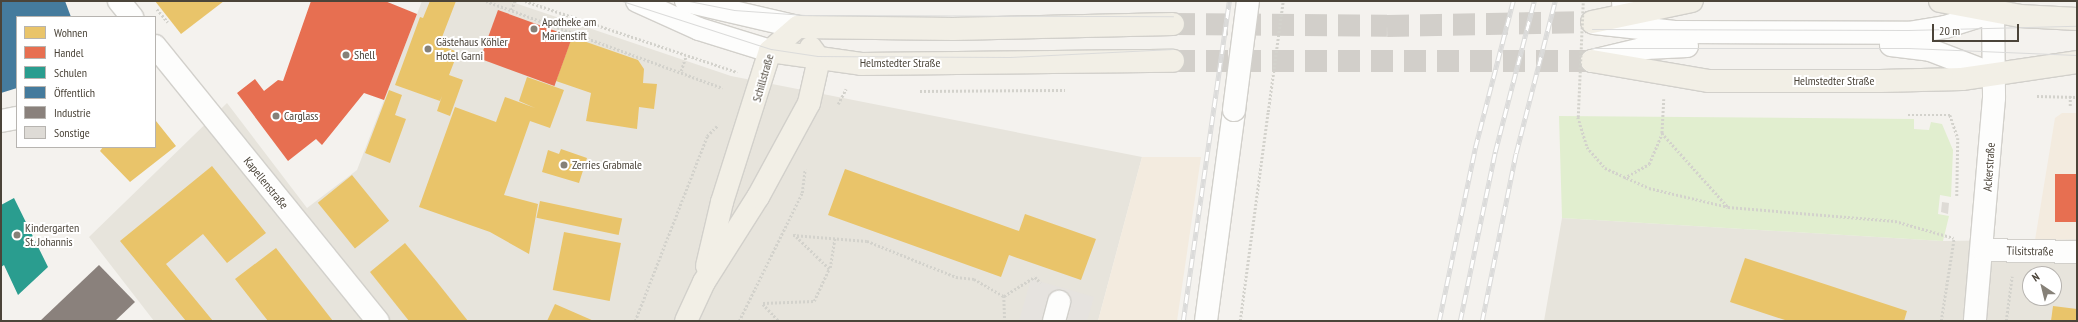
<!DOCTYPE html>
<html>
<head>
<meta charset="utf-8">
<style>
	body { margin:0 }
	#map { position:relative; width:2078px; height:322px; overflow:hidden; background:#f4f2ee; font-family:"PT Sans Narrow",sans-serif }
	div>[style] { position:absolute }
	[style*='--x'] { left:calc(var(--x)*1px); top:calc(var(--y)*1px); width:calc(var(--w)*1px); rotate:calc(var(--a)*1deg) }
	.residential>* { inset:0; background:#e7e4dc }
	.commercial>* { inset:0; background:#f3ebdf }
	.green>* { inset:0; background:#e1eecf }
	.parking>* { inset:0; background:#e6e3df }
	.homes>* { inset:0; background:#e9c46a; transform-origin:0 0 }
	.shops>* { inset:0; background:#e76f51; transform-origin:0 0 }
	.schools>* { inset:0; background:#2a9d8f }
	.public>* { inset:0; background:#457b9d }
	.industry>* { inset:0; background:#8a817c }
	.building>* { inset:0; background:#dedbd6 }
	.major-tunnel>* { height:22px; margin-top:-11px; transform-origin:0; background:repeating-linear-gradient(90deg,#d2cfca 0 22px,transparent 0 33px) }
	.path>* { height:2.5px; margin-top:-1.25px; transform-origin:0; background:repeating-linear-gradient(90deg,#d3d2cc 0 2px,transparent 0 4px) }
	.roads { filter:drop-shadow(1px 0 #d2d0cb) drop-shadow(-1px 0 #d2d0cb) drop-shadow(0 1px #d2d0cb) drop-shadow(0 -1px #d2d0cb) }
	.minor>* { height:22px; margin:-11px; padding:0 11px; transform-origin:11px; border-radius:11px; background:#fdfdfc }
	.major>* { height:22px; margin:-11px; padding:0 11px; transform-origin:11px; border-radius:11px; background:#f2efe6 }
	.tram>* { height:1px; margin:-0.5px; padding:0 0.5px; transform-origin:0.5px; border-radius:0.5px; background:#dbdbda }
	.rail>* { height:4.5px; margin-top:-2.25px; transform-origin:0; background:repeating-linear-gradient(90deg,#fff 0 9px,#dbdbda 0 18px); box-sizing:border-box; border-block:1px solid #dbdbda }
	.path-bridge>* { height:2.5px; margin-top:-1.25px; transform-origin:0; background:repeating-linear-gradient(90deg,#d3d2cc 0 2px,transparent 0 4px) }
	.bridges { filter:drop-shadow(1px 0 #d2d0cb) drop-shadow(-1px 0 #d2d0cb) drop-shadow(0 1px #d2d0cb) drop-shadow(0 -1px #d2d0cb) }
	.minor-bridge>* { height:22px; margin:-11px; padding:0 11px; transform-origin:11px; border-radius:11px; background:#fdfdfc }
	.dots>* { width:11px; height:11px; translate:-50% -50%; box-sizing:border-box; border:2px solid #fff; border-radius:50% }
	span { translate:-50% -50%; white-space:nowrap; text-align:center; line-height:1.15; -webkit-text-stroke:4px #fff; paint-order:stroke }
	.poi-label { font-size:12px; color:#4b4439 }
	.left { translate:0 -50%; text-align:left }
	.street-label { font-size:12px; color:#4b4439 }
	.frame { position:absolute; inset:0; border:2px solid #4b4439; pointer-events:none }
	.legend { position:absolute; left:16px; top:16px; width:140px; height:132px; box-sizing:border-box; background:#fff; border:1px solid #b7b4b0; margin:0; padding:5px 7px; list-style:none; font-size:12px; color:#4b4439 }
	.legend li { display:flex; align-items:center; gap:8px; height:20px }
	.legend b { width:20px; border:1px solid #b7b4b0 }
	.north { position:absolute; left:2022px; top:266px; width:40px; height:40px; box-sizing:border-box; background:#fff; border:1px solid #b7b4b0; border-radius:50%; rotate:325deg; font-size:11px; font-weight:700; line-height:16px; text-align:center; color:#4b4439 }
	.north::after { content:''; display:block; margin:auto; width:14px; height:18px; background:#868178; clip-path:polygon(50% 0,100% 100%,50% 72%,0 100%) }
	.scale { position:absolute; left:1932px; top:24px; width:87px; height:18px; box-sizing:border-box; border:2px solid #4b4439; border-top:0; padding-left:5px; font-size:12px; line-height:14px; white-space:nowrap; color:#4b4439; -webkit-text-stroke:3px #fff; paint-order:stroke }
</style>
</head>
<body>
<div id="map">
	<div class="residential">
		<div style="clip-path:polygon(422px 1px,509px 1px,731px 76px,1142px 157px,1098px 321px,154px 321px,89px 237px,227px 103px,307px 208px,357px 170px)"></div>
		<div style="clip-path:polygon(evenodd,1562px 218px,1943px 241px,2077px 239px,2077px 321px,1544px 321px,1562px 218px,2030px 274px,2054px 274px,2054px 298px,2030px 298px,2030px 274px)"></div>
	</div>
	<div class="commercial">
		<div style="clip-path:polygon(2062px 113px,2077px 113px,2077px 239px,2035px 240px,2055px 118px)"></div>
		<div style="clip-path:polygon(1142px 157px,1201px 157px,1177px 321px,1098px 321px)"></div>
	</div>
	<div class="green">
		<div style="clip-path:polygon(1559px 116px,1914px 119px,1914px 129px,1929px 130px,1931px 122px,1942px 124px,1953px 150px,1951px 197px,1940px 195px,1938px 214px,1949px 216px,1943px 241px,1562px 218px)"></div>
	</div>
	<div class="parking">
		<div style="clip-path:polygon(1031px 279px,1094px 297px,1087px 321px,1019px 321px)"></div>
	</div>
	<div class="homes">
		<div style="clip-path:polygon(155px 1px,224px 1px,181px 34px)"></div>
		<div style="clip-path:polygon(430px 1px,456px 1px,439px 45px,458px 52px,449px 75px,463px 80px,450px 116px,437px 111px,442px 96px,440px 101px,395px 85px,420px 17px,423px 18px)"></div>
		<div style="clip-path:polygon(572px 37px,638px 60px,644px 69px,643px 83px,657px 84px,654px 109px,639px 107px,637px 129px,586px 121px,591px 93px,556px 81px)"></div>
		<div style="clip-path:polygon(527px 77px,564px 90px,550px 128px,530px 121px,504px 195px,538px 204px,529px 254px,490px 232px,419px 207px,455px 107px,496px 122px,505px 97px,535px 108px,519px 101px)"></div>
		<div style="clip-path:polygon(389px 90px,402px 95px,395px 115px,406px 119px,390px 163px,365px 153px)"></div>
		<div style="clip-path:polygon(156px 121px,176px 146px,130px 182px,100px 151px,103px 147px,155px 147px)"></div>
		<div style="clip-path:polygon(561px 149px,587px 158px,579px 183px,542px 172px,548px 150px,559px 154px)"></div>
		<div style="clip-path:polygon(212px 166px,266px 233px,227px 263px,203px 234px,166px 264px,213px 321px,186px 321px,120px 241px)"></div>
		<div style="clip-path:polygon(845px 169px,1019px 231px,1025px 214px,1096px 239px,1081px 280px,1009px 255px,1001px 277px,828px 215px)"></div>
		<div style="left:352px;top:175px;width:59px;height:44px;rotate:51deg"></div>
		<div style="left:540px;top:201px;width:84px;height:17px;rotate:12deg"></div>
		<div style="left:564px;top:232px;width:58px;height:59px;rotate:11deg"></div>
		<div style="clip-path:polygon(405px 243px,437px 282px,468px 321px,409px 321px,370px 272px)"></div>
		<div style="clip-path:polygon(276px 248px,308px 289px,333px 321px,268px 321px,235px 279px)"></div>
		<div style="clip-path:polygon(1745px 258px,1907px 311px,1904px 321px,1788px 321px,1730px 302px)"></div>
		<div style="clip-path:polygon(555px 304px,594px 321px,547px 321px)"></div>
		<div style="clip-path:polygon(2053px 306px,2077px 309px,2077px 321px,2051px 321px)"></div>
	</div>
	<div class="shops">
		<div style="clip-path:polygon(311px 1px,385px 1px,417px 14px,384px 100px,364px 93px,322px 145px,316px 139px,288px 161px,237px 93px,255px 79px,264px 91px,278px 80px,283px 81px)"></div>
		<div style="left:498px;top:10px;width:79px;height:52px;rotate:20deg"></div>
		<div style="left:2055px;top:174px;width:22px;height:48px"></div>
	</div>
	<div class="schools">
		<div style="clip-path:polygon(14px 198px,48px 267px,18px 295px,4px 265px,1px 267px,1px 205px)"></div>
	</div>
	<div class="public">
		<div style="clip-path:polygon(1px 1px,65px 1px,71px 17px,17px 17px,17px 88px,1px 93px)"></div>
	</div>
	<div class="industry">
		<div style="clip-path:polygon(99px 265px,135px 302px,115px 321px,40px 321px)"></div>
	</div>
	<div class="building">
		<div style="clip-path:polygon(1942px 202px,1949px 203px,1948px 214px,1941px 212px)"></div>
	</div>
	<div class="major-tunnel">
		<div style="--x:1173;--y:24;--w:214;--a:0.5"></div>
		<div style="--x:1387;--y:26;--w:205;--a:-1.1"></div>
		<div style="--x:1173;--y:61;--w:419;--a:0"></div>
	</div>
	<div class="path">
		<div style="--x:486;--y:1;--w:252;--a:20.2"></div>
		<div style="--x:525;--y:1;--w:224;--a:18.5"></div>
		<div style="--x:157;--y:9;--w:17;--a:50"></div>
		<div style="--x:511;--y:10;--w:10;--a:-66"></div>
		<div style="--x:681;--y:71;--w:16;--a:-72"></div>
		<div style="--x:920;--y:91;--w:145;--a:-0.4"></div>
		<div style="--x:2037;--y:96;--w:40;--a:1.4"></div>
		<div style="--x:1664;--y:99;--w:34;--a:93"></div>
		<div style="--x:1662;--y:133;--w:99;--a:48.3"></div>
		<div style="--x:1728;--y:207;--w:168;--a:4.8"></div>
		<div style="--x:1895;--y:221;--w:61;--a:16.1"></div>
		<div style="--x:838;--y:104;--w:17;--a:-62"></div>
		<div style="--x:2070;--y:106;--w:10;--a:-90"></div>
		<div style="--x:1908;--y:115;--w:42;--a:0"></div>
		<div style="--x:1950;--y:115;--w:24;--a:71"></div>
		<div style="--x:1958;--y:138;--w:58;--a:91"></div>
		<div style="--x:1578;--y:117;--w:31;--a:73"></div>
		<div style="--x:1587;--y:147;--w:28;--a:49"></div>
		<div style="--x:1605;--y:168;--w:48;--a:24.4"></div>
		<div style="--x:1649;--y:188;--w:81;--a:13.5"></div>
		<div style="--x:1624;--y:178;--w:29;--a:-29"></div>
		<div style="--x:1649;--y:164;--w:34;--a:-67"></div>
		<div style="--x:793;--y:235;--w:74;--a:4.6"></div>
		<div style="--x:867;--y:241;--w:96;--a:22"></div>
		<div style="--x:956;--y:277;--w:18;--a:6"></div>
		<div style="--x:974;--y:279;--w:34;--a:30"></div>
		<div style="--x:1004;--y:296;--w:36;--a:-32"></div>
		<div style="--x:1035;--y:277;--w:8;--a:45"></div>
		<div style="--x:830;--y:268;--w:30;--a:-81"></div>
		<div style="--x:1004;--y:296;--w:25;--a:88"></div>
		<div style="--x:763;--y:303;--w:51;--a:-2.2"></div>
		<div style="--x:814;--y:301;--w:35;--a:-65"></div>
		<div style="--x:829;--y:269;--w:49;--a:-135.8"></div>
		<div style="--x:763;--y:304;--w:23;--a:47"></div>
		<div style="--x:635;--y:321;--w:199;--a:-68.7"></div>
		<div style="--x:707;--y:136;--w:16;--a:-45"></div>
		<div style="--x:739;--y:321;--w:143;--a:-63.8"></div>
		<div style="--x:802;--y:193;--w:24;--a:-83"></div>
		<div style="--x:1240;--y:321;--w:211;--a:-82.4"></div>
		<div style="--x:1941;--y:321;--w:84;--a:-81.1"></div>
		<div style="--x:2006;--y:321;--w:45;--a:-82.4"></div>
	</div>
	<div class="roads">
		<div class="minor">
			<div style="--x:119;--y:1;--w:21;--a:51"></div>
			<div style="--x:637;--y:1;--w:68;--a:24.3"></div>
			<div style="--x:699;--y:29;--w:74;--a:17.2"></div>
			<div style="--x:686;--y:1;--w:115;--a:13.1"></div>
			<div style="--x:1623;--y:1;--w:15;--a:86"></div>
			<div style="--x:1594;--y:23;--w:81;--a:6.3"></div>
			<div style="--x:1675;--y:32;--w:233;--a:0.2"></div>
			<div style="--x:1908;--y:33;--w:37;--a:-9"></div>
			<div style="--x:1945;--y:27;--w:50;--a:-17.4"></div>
			<div style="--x:1993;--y:12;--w:86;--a:89.3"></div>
			<div style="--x:1994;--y:98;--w:224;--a:94.9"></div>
			<div style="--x:1891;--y:45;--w:39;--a:7"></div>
			<div style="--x:1930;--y:50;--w:67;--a:20.9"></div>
			<div style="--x:155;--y:46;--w:354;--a:51"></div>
			<div style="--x:1592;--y:61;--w:56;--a:-13.5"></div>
			<div style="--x:1646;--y:48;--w:41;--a:-2.8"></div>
			<div style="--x:1;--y:121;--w:16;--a:-11"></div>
			<div style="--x:1983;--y:250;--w:94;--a:1.2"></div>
			<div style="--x:1054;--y:321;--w:20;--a:-75"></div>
			<div style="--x:1206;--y:321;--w:213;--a:-82.4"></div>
		</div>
		<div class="major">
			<div style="--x:1940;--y:1;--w:81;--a:10.6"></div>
			<div style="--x:2020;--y:16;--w:57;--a:3"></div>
			<div style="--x:1592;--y:22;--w:102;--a:-11.9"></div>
			<div style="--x:798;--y:27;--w:155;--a:0.7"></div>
			<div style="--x:953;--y:29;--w:220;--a:-1.3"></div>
			<div style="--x:770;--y:51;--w:92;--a:8.1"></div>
			<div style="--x:861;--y:64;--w:312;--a:-0.6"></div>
			<div style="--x:1592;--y:61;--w:119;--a:9.7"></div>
			<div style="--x:1709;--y:81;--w:171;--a:0"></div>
			<div style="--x:1880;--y:81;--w:82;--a:-1.4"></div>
			<div style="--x:1962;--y:79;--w:116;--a:-8.4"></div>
			<div style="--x:707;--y:266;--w:66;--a:-76.8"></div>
			<div style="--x:722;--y:202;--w:158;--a:-72.4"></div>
			<div style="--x:770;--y:51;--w:37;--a:-41"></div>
			<div style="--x:686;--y:321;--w:43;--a:-65.2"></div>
			<div style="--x:704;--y:282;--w:101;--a:-57.6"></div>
			<div style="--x:758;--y:197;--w:107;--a:-61.5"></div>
			<div style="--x:809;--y:103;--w:45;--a:-77.2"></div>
			<div style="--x:819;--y:59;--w:14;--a:-126"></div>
		</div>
	</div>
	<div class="tram">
		<div style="--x:622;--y:1;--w:157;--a:17.9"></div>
		<div style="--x:771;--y:49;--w:47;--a:8.7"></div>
		<div style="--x:817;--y:56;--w:193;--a:0.3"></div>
		<div style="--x:1010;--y:57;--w:163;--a:-2.8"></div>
		<div style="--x:689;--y:1;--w:46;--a:11.3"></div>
		<div style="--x:734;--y:10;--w:71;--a:4"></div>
		<div style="--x:805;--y:15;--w:368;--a:0.2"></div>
		<div style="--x:1592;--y:29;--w:316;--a:0.2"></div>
		<div style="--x:1908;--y:30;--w:169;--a:-1.4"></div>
		<div style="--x:1592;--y:48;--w:316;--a:0"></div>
		<div style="--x:1908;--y:48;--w:169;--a:2.4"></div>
	</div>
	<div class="rail">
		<div style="--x:1183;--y:321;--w:323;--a:-81.8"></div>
		<div style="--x:1439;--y:321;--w:177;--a:-78.2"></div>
		<div style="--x:1475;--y:148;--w:152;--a:-75.5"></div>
		<div style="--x:1460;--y:321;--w:173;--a:-78.3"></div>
		<div style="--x:1495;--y:152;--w:156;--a:-75.5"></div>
		<div style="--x:1482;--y:321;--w:171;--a:-78.6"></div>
		<div style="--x:1516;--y:153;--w:157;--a:-75.6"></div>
	</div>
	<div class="path-bridge">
		<div style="--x:1268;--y:112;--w:112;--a:-82.3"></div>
		<div style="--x:1578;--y:117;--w:116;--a:-87.5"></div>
	</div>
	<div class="bridges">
		<div class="minor-bridge">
			<div style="--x:1234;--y:110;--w:110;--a:-82.7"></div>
		</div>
	</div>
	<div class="dots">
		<div style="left:534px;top:29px;background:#868178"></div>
		<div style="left:428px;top:49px;background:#868178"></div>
		<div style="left:346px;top:55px;background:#868178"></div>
		<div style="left:276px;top:116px;background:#868178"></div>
		<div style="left:564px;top:165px;background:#868178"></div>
		<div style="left:17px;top:235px;background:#868178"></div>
	</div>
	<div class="poi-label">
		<span class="left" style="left:542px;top:29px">Apotheke am<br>Marienstift</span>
		<span class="left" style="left:436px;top:49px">Gästehaus Köhler<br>Hotel Garni</span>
		<span class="left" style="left:354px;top:55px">Shell</span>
		<span class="left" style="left:284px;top:116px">Carglass</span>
		<span class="left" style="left:572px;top:165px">Zerries Grabmale</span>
		<span class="left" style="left:25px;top:235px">Kindergarten<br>St. Johannis</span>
	</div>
	<div class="street-label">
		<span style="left:900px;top:63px">Helmstedter Straße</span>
		<span style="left:763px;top:78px;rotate:-74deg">Schillstraße</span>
		<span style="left:1834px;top:81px">Helmstedter Straße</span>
		<span style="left:1989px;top:167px;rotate:-86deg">Ackerstraße</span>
		<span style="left:266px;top:183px;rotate:51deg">Kapellenstraße</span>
		<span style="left:2030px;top:251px;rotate:1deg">Tilsitstraße</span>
	</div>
	<div class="frame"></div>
	<ul class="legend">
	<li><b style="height:11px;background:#e9c46a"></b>Wohnen</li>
	<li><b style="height:11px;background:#e76f51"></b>Handel</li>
	<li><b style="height:11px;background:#2a9d8f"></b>Schulen</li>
	<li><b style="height:11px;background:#457b9d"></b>Öffentlich</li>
	<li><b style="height:11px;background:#8a817c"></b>Industrie</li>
	<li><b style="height:11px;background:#dedbd6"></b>Sonstige</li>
	</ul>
	<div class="north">N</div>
	<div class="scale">20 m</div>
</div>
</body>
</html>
